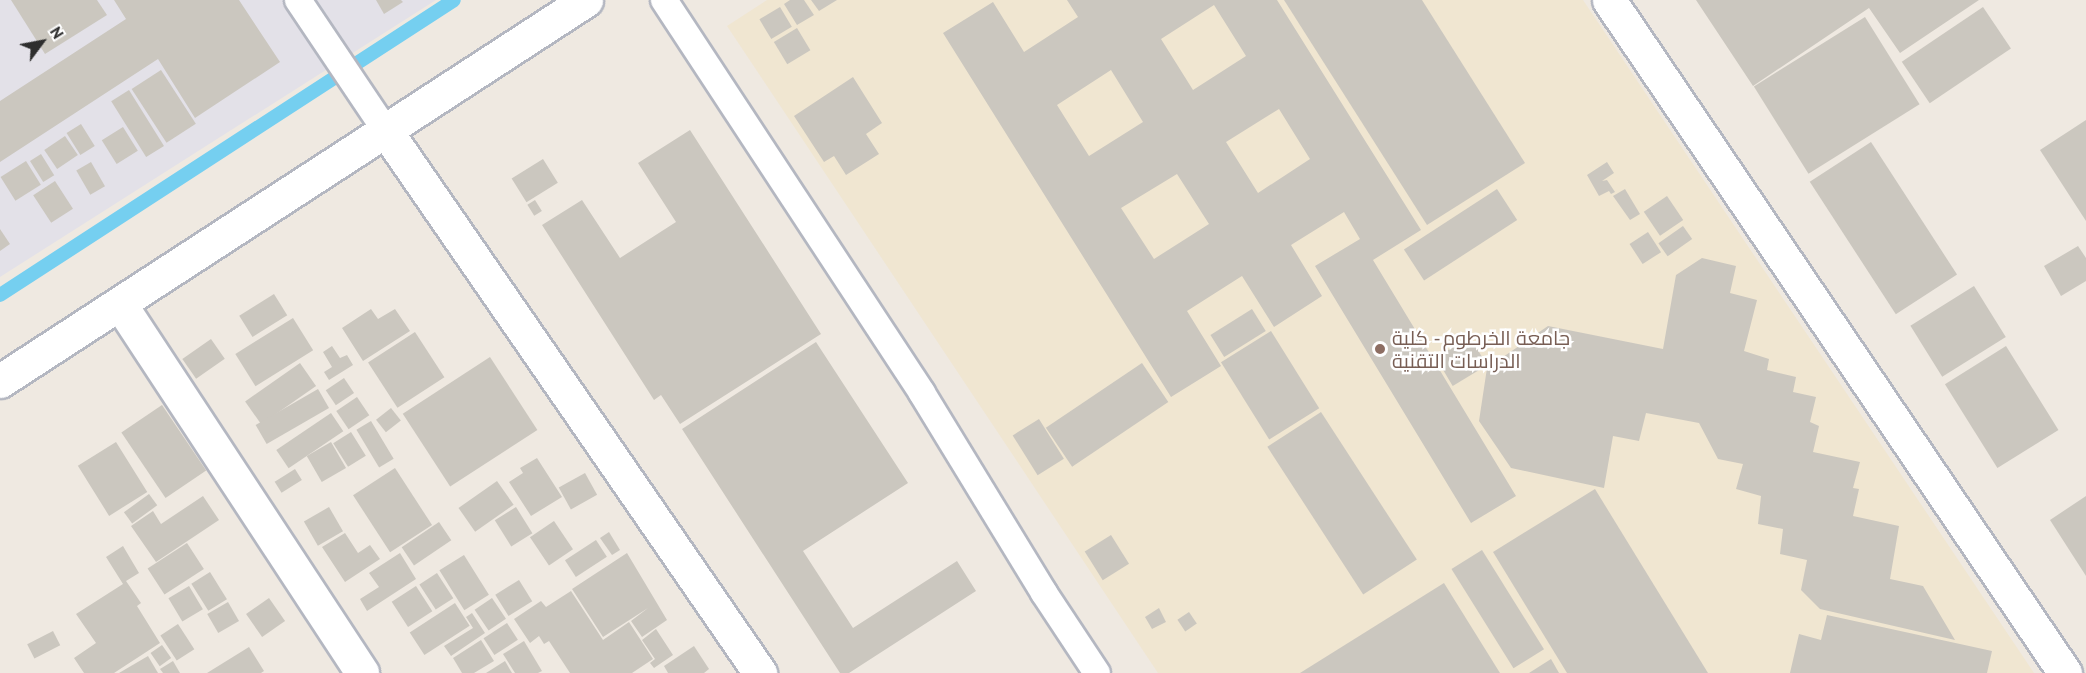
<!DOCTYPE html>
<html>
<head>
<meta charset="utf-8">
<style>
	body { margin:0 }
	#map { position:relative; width:2086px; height:673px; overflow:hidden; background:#efe9e1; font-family:"PT Sans",Cairo,sans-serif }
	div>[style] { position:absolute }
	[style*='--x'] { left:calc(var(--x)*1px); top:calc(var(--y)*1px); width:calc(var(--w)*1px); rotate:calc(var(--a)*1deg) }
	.industrial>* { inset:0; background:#e3e1e8 }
	.education>* { inset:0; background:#f0e6d1 }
	.stream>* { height:14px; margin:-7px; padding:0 7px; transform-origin:7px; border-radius:7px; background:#75cff0 }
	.building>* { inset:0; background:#cbc7bf; transform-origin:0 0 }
	.roads { filter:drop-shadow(2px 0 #b4b7c1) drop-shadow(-2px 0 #b4b7c1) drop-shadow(0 2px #b4b7c1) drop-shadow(0 -2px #b4b7c1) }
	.service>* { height:26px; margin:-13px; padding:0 13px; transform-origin:13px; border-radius:13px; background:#fff }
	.minor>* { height:33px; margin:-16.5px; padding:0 16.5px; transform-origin:16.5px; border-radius:16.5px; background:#fff }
	.tertiary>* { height:33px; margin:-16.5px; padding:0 16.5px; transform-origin:16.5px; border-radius:16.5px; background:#fff }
	.dots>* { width:16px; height:16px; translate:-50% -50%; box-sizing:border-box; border:3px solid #fff; border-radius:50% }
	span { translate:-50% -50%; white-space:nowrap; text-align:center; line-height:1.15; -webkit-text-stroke:5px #fff; paint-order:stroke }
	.education-label { font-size:20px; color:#785e54 }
	.left { translate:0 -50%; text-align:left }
	.north { position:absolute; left:12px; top:12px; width:60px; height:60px; -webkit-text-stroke:4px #fff; paint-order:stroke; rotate:58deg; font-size:16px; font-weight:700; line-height:24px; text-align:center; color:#2e2e2e }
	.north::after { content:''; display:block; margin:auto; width:21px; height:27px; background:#2e2e2e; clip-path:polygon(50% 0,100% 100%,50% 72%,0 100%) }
</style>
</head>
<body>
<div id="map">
	<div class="industrial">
		<div style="clip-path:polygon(0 0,436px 0,0 277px)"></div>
	</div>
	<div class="education">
		<div style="clip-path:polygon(767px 0,1583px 0,2034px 673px,1158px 673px,727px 26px)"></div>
	</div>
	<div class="stream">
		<div style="--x:0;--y:295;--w:541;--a:-33.01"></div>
	</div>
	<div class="building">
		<div style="clip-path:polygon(11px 0,97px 0,107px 15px,45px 54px)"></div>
		<div style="clip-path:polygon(114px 0,239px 0,280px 62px,195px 118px,158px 59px,0 162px,0 101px,126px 19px)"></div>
		<div style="clip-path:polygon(376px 0,401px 0,403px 2px,384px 14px)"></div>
		<div style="clip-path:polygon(790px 0,804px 0,814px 15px,797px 25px,784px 4px)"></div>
		<div style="clip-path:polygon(811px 0,837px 0,819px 11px)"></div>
		<div style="clip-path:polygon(evenodd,1067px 0,1277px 0,1421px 230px,1373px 260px,1516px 496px,1471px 523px,1315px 266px,1360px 239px,1344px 212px,1291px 245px,1322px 296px,1274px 327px,1242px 276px,1187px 311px,1221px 366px,1171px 397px,943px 33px,993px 2px,1024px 52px,1078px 17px,1067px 0,1214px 5px,1246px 56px,1193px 90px,1161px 39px,1214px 5px,1067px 0,1111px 70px,1143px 122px,1089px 156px,1057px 105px,1111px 70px,1067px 0,1279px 109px,1310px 159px,1258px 193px,1226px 142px,1279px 109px,1067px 0,1177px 174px,1209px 224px,1154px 259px,1121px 208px,1177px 174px)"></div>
		<div style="clip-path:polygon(1284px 0,1422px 0,1525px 163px,1427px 225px)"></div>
		<div style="clip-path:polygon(1696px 0,1979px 0,1900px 53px,1869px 8px,1753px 86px)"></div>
		<div style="left:780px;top:7px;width:23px;height:24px;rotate:59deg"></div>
		<div style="left:1983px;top:7px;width:50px;height:98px;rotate:56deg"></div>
		<div style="left:1865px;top:17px;width:103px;height:131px;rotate:58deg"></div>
		<div style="left:797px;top:28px;width:26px;height:27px;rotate:59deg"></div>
		<div style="left:161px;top:70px;width:64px;height:35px;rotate:57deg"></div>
		<div style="clip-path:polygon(853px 77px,882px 123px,866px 134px,879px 154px,846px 175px,834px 156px,824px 162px,794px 116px)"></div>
		<div style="left:129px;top:90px;width:66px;height:21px;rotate:58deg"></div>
		<div style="clip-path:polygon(2086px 120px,2086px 221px,2040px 150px)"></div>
		<div style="left:81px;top:124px;width:26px;height:17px;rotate:58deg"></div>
		<div style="left:123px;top:127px;width:28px;height:25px;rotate:58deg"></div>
		<div style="clip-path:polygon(690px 130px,821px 334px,680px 424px,661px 395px,654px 400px,542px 225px,582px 200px,620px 258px,676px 222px,638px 163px)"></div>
		<div style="left:65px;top:136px;width:23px;height:25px;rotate:56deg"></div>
		<div style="left:1871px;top:142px;width:158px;height:73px;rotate:57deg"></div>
		<div style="left:41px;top:154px;width:25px;height:13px;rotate:58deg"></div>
		<div style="left:543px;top:159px;width:28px;height:37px;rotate:58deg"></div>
		<div style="left:26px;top:161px;width:28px;height:30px;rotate:58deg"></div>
		<div style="left:91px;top:162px;width:28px;height:17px;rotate:60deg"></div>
		<div style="clip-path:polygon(1607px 162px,1614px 173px,1602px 181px,1607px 180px,1615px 192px,1611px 194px,1609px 191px,1599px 196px,1587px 175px)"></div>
		<div style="left:55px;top:181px;width:33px;height:26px;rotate:57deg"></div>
		<div style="left:1497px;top:189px;width:37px;height:111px;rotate:57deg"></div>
		<div style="clip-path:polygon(1625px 189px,1640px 214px,1630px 220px,1613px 196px)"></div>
		<div style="left:1667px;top:196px;width:29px;height:28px;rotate:56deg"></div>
		<div style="left:535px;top:200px;width:13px;height:9px;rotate:58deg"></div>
		<div style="left:1683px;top:226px;width:16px;height:30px;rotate:55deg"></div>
		<div style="clip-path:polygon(0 229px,10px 244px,0 251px)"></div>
		<div style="left:1648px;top:232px;width:24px;height:22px;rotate:57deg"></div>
		<div style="clip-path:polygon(2078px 246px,2086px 258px,2086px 281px,2061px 296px,2044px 266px)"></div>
		<div style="clip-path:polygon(1702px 258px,1736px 266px,1730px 293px,1757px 300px,1744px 351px,1769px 359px,1767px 370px,1796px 377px,1793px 392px,1816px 397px,1810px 422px,1819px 426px,1813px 452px,1860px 462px,1853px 488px,1859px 489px,1853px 516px,1899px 526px,1890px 579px,1923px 586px,1955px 640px,1820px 609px,1801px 590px,1807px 560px,1780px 554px,1783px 529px,1758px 524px,1761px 496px,1736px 489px,1743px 464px,1718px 459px,1699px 423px,1646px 413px,1639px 441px,1613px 436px,1604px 488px,1511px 468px,1479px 421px,1487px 368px,1548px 326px,1663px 349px,1676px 275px)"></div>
		<div style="left:1974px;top:286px;width:60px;height:75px;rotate:58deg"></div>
		<div style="left:274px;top:294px;width:25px;height:41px;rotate:58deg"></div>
		<div style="clip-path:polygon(371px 309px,378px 319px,395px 309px,410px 331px,363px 361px,342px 328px)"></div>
		<div style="left:1252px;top:309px;width:26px;height:49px;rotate:58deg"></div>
		<div style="left:293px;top:318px;width:38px;height:68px;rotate:58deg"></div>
		<div style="left:1271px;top:331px;width:91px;height:59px;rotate:58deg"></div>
		<div style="left:415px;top:332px;width:54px;height:56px;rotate:57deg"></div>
		<div style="left:1470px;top:337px;width:33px;height:40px;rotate:59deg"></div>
		<div style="left:211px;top:339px;width:24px;height:35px;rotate:55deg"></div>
		<div style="clip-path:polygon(816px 342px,908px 483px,803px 551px,853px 628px,957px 561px,976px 591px,849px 673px,840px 673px,682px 429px)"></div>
		<div style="clip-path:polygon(332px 346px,340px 358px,347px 355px,353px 365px,329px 380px,324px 372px,332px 367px,323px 352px)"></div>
		<div style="left:2006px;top:346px;width:99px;height:72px;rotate:58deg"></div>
		<div style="left:490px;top:357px;width:87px;height:104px;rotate:57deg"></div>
		<div style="left:300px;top:363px;width:28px;height:67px;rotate:55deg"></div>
		<div style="left:1142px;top:363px;width:47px;height:116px;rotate:56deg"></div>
		<div style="left:344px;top:378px;width:18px;height:22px;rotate:56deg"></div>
		<div style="left:318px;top:389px;width:22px;height:72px;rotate:60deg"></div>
		<div style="left:357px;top:397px;width:22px;height:25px;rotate:56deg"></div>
		<div style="left:162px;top:405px;width:79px;height:49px;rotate:56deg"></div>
		<div style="left:391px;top:408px;width:16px;height:19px;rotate:52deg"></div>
		<div style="left:1321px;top:412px;width:176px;height:64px;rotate:57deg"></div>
		<div style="left:331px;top:413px;width:22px;height:66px;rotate:56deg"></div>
		<div style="left:1039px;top:419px;width:47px;height:31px;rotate:58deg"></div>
		<div style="left:371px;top:421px;width:44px;height:17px;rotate:59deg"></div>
		<div style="left:351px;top:432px;width:28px;height:21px;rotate:58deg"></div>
		<div style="left:116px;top:442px;width:59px;height:45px;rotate:58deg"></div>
		<div style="left:331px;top:442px;width:30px;height:28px;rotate:60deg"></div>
		<div style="clip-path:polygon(537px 458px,562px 497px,531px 516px,509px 482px,523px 473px,520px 468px)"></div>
		<div style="left:395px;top:468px;width:68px;height:50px;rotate:57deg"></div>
		<div style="left:295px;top:469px;width:13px;height:24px;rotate:58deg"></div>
		<div style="left:585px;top:473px;width:25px;height:30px;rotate:61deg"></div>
		<div style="left:497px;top:481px;width:29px;height:47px;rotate:55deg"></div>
		<div style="clip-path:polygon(1595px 489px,1708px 673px,1567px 673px,1493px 552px)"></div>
		<div style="left:149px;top:494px;width:14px;height:31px;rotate:54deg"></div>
		<div style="clip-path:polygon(203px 496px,219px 520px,156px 562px,131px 526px,153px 511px,161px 524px)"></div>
		<div style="clip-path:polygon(2086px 496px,2086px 576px,2050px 520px)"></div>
		<div style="left:329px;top:507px;width:28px;height:29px;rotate:60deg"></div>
		<div style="left:516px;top:507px;width:31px;height:25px;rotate:58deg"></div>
		<div style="left:554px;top:521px;width:34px;height:29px;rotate:56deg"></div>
		<div style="left:439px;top:522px;width:22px;height:45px;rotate:56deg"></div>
		<div style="clip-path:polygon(609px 532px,620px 550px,612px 555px,600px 538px)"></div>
		<div style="clip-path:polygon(345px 533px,358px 553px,370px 545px,380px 559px,345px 582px,322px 547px)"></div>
		<div style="left:1111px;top:535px;width:34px;height:31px;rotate:58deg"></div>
		<div style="left:596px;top:540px;width:20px;height:37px;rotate:57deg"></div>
		<div style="left:187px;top:543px;width:31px;height:47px;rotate:57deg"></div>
		<div style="clip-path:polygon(123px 546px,139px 573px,126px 581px,141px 603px,137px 606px,160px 643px,114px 673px,84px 673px,74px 658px,96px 643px,76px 614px,123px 584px,106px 557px)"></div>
		<div style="left:1482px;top:550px;width:117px;height:36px;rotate:58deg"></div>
		<div style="clip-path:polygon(400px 553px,416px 579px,367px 611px,360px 599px,379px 587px,369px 573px)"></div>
		<div style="clip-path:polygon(627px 553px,667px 620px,642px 637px,631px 621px,648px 608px,603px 637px,572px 589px)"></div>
		<div style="left:464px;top:555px;width:47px;height:29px;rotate:58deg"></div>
		<div style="left:210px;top:572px;width:32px;height:22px;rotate:58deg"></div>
		<div style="left:437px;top:573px;width:30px;height:21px;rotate:57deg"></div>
		<div style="left:519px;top:580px;width:25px;height:28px;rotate:58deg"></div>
		<div style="clip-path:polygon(1444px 583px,1500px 673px,1300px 673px)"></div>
		<div style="left:189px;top:586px;width:27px;height:24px;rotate:59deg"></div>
		<div style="left:416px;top:586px;width:30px;height:29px;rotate:57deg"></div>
		<div style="clip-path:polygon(571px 591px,603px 640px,629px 622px,653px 659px,632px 673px,570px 673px,549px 641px,544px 644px,539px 636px,530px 643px,514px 619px,541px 601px,546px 607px)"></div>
		<div style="left:269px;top:598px;width:28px;height:28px;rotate:55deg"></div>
		<div style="left:492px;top:598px;width:25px;height:21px;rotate:56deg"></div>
		<div style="left:228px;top:602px;width:22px;height:24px;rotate:60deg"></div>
		<div style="left:455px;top:603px;width:27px;height:54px;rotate:57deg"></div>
		<div style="clip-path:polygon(1159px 608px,1166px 622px,1152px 629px,1145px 617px)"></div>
		<div style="left:1189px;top:612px;width:14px;height:14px;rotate:56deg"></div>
		<div style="clip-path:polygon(472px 613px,485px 633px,451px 656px,444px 646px,473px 628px,466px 617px)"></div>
		<div style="clip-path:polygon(1827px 615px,1992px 651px,1987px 673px,1790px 673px,1799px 634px,1821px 640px)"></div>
		<div style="left:507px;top:623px;width:20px;height:28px;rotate:57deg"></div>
		<div style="left:178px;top:624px;width:30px;height:21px;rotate:57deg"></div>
		<div style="clip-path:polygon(656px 629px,673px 655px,654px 668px,650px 663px,655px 659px,642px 640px)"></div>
		<div style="left:53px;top:631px;width:16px;height:29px;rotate:63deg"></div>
		<div style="clip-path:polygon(481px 640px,494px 661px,474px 673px,462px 673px,453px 658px)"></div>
		<div style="clip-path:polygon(524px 641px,542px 671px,538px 673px,515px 673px,503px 654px)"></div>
		<div style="left:162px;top:645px;width:16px;height:14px;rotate:55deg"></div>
		<div style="clip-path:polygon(694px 646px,709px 669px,704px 673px,668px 673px,664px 666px)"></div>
		<div style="clip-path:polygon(249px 647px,264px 671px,261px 673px,207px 673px)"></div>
		<div style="clip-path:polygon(148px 656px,158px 673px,119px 673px)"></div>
		<div style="clip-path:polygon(1551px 659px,1559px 673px,1529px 673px)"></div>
		<div style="clip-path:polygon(173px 661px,180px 673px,163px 673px,160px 669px)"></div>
		<div style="clip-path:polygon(505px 661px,512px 673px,486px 673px)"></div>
	</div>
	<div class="roads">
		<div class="service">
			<div style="--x:298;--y:0;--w:158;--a:56.1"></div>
			<div style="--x:664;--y:0;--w:470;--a:56.7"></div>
			<div style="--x:922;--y:393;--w:234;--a:58.6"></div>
			<div style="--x:1044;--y:593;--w:96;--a:56.5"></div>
		</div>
		<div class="minor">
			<div style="--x:1609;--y:0;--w:813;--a:55.88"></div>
			<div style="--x:386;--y:131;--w:659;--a:55.39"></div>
			<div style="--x:120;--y:304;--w:441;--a:56.7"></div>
		</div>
		<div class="tertiary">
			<div style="--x:0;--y:381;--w:699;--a:-33.03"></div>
		</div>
	</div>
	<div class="dots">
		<div style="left:1380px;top:349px;background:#8d6e63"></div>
	</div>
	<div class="education-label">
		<span class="left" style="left:1392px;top:350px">جامعة الخرطوم - كلية<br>الدراسات التقنية</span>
	</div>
	<div class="north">N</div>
</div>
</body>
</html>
